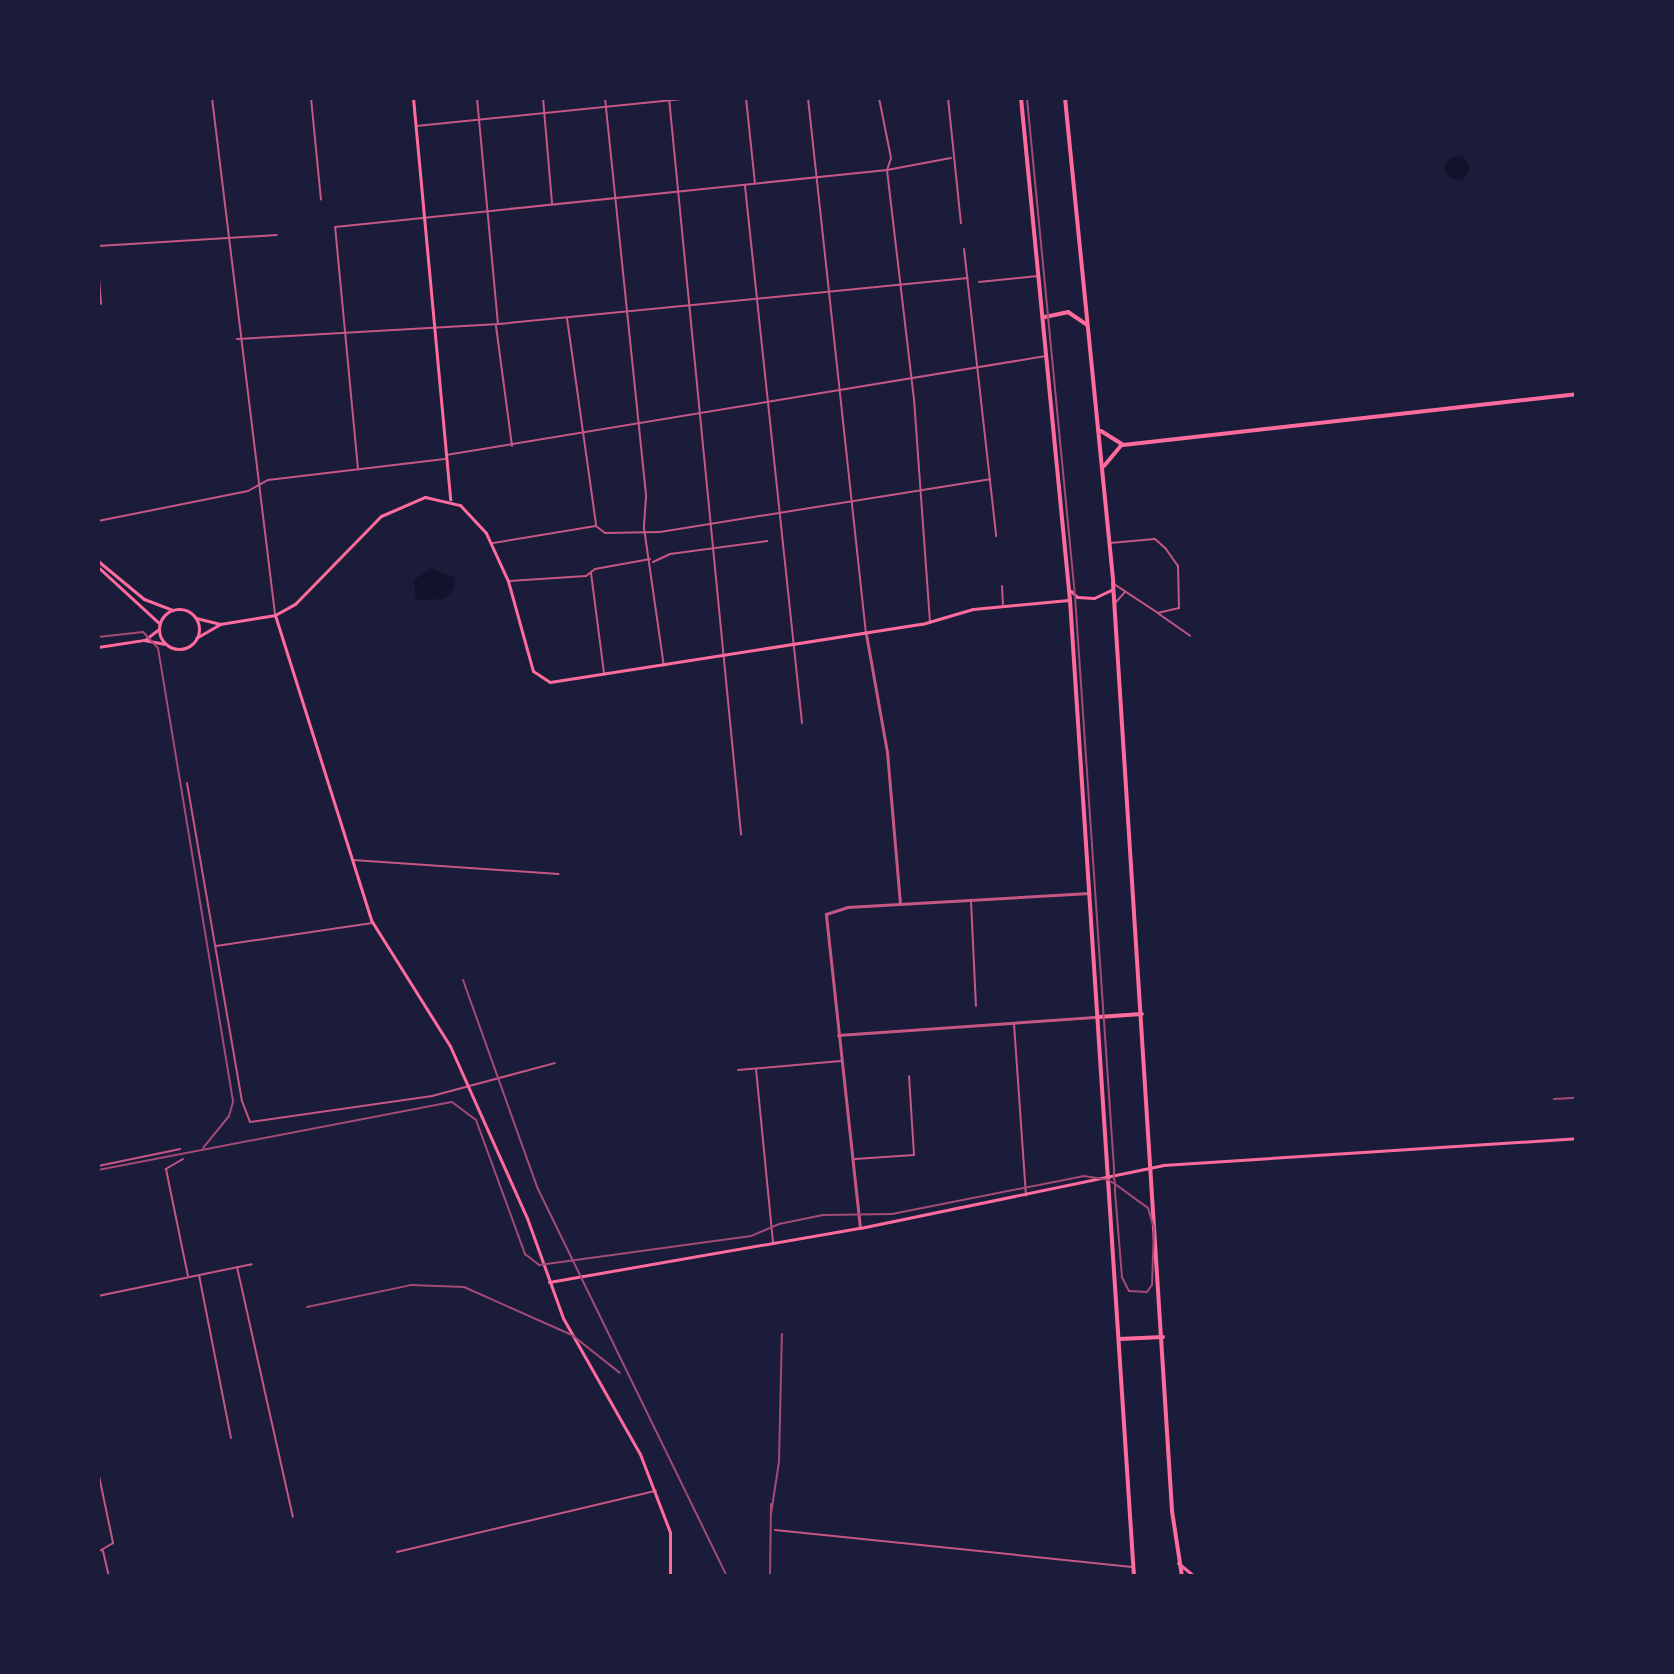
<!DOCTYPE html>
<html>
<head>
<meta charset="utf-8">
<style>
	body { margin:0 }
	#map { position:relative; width:1674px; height:1674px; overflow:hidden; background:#1b1b3a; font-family:Lora,serif }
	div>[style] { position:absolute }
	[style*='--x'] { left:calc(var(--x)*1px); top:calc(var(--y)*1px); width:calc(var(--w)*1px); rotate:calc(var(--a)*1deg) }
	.water>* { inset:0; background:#12122b }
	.round { border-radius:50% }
	.minor>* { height:2px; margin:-1px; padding:0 1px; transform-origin:1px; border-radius:1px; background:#c65784 }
	.tertiary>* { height:3px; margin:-1.5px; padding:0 1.5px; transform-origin:1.5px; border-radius:1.5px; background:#c65784 }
	.secondary>* { height:3px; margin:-1.5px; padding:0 1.5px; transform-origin:1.5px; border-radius:1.5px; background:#ff6b9d }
	.secondary>.ring { margin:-1.5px; padding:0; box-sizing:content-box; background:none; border:3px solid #ff6b9d; border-radius:50% }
	.primary>* { height:4px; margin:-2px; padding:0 2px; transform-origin:2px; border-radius:2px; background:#ff6b9d }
	.tram>* { height:2px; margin:-1px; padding:0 1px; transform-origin:1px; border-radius:1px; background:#a44b75 }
	.rail>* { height:2px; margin:-1px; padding:0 1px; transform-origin:1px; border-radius:1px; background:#a44b75 }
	span { translate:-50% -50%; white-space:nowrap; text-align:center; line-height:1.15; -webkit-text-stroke:6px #1b1b3a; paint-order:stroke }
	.frame { position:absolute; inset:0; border:100px solid #1b1b3a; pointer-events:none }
</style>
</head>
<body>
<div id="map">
	<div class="water">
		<div class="round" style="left:1445px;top:156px;width:24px;height:24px"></div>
		<div style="clip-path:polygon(431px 568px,455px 578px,454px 588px,445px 599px,416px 600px,414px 580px)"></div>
	</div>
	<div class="minor">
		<div style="--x:212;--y:98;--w:520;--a:83.04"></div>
		<div style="--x:311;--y:98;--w:102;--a:84.4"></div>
		<div style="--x:477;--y:98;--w:227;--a:84.7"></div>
		<div style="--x:543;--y:98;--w:106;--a:85.1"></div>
		<div style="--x:605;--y:98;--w:401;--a:84.1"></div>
		<div style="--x:646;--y:497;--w:31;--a:94"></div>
		<div style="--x:644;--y:528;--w:139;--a:81.8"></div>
		<div style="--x:669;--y:98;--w:740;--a:84.41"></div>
		<div style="--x:746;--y:98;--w:86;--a:84"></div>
		<div style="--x:808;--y:98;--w:539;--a:83.82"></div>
		<div style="--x:879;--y:98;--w:61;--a:78.7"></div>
		<div style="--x:891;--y:158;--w:13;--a:108"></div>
		<div style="--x:887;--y:170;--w:231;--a:83.3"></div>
		<div style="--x:914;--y:399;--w:222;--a:85.9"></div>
		<div style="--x:948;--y:98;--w:126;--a:84.1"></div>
		<div style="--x:416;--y:126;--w:278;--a:-5.8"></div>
		<div style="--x:745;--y:186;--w:540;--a:83.94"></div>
		<div style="--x:98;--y:246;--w:179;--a:-3.5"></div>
		<div style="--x:964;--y:249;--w:289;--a:83.6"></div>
		<div style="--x:98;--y:268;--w:36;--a:85"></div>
		<div style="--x:979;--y:282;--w:59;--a:-5.8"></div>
		<div style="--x:567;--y:318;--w:209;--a:82"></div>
		<div style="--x:496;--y:326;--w:121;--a:82.4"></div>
		<div style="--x:237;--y:339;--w:262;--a:-3.3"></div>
		<div style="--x:499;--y:324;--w:471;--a:-5.6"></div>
		<div style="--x:446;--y:455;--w:608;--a:-9.37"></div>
		<div style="--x:358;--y:469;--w:243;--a:-95.4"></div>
		<div style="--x:335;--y:227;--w:555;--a:-5.9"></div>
		<div style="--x:887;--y:170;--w:65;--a:-10.6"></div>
		<div style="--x:98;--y:521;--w:153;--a:-11.3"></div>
		<div style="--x:248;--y:491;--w:23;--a:-29"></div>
		<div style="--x:268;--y:480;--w:178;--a:-6.8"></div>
		<div style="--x:493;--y:543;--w:104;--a:-9.4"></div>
		<div style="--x:596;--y:526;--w:11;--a:38"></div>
		<div style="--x:605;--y:533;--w:55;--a:-1"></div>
		<div style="--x:660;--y:532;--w:334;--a:-9.1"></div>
		<div style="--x:1110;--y:543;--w:45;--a:-5.1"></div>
		<div style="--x:1155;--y:539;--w:15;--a:42"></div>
		<div style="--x:1166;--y:549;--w:21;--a:55"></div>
		<div style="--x:1178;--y:566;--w:42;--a:88.6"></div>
		<div style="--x:1179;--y:608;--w:22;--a:167"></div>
		<div style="--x:1158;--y:613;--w:53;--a:-146.6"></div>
		<div style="--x:653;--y:562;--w:19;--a:-25"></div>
		<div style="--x:670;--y:554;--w:98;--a:-7.6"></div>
		<div style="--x:591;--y:573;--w:101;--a:82.6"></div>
		<div style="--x:509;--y:581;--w:77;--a:-3.7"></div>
		<div style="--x:586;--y:576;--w:11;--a:-38"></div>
		<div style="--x:595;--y:569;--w:56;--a:-10.3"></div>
		<div style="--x:1002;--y:586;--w:18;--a:87"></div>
		<div style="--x:1116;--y:602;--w:13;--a:-48"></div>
		<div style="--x:1159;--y:614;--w:38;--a:35"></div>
		<div style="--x:187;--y:783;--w:323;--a:80.2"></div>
		<div style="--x:242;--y:1101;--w:22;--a:69"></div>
		<div style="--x:250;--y:1122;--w:184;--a:-8.1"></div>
		<div style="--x:432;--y:1096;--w:127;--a:-15"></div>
		<div style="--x:353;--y:860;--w:206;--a:3.9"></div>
		<div style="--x:971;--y:901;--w:105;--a:87.3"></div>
		<div style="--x:216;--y:946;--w:158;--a:-8.4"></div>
		<div style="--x:1014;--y:1024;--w:172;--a:86"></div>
		<div style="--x:756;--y:1069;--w:174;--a:84.4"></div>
		<div style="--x:738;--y:1070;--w:103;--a:-5"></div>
		<div style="--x:183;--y:1159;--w:20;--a:150"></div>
		<div style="--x:166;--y:1169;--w:109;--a:78.4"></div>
		<div style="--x:855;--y:1159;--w:59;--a:-3.9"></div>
		<div style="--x:914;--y:1155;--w:79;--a:-93.6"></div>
		<div style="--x:98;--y:1166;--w:84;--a:-11.7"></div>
		<div style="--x:237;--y:1267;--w:256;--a:77.4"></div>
		<div style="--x:199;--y:1275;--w:166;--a:78.9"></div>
		<div style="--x:98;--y:1296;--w:157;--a:-11.7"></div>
		<div style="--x:98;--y:1471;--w:74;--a:78.2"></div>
		<div style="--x:113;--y:1543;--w:17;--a:149"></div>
		<div style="--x:775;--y:1530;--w:359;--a:5.9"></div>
		<div style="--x:103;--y:1551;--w:26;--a:77"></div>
		<div style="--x:397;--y:1552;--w:266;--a:-13.3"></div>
	</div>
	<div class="tertiary">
		<div style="--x:866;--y:634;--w:120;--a:79.9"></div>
		<div style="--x:887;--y:752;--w:152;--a:85.1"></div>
		<div style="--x:838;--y:1035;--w:260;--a:-4"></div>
		<div style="--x:860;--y:1228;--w:316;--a:-96.2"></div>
		<div style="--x:826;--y:914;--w:22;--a:-18"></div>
		<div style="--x:847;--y:907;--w:243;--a:-3.3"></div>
	</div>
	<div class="secondary">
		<div style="--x:413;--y:98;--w:403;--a:84.7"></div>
		<div style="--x:98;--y:561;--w:60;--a:39.6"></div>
		<div style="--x:144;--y:599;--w:31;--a:21"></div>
		<div style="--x:98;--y:567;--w:84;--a:42.6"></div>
		<div style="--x:1071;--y:591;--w:8;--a:45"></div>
		<div style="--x:1077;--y:597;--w:17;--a:3"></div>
		<div style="--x:1094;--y:598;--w:21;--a:-25"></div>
		<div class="ring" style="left:159px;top:609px;width:37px;height:37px"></div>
		<div style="--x:275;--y:615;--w:320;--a:72.5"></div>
		<div style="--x:371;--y:920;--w:149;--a:57.9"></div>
		<div style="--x:450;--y:1046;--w:188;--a:65.9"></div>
		<div style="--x:527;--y:1218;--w:106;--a:70.2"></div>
		<div style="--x:563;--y:1318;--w:156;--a:60.5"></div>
		<div style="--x:640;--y:1454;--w:84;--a:69"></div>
		<div style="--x:670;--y:1532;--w:44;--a:90"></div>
		<div style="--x:196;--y:618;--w:25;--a:14"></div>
		<div style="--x:196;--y:638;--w:28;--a:-30"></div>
		<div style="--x:220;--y:624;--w:56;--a:-9.3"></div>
		<div style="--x:275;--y:615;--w:23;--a:-29"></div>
		<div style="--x:295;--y:604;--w:123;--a:-45.7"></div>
		<div style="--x:381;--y:516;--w:48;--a:-23.4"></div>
		<div style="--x:425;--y:497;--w:36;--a:13"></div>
		<div style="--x:460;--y:505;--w:38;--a:47"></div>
		<div style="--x:486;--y:533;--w:53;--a:65.4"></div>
		<div style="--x:508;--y:581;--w:93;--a:74.5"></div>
		<div style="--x:533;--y:671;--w:20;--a:33"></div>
		<div style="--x:550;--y:682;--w:376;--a:-8.9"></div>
		<div style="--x:922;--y:624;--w:53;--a:-16.4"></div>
		<div style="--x:973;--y:609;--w:96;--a:-5.4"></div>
		<div style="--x:146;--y:639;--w:16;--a:-38"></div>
		<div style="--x:98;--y:647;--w:47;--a:-8.7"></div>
		<div style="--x:144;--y:640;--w:20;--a:11"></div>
		<div style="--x:549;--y:1282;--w:316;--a:-9.9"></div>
		<div style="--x:860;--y:1228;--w:309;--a:-11.7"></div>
		<div style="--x:1163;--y:1165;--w:414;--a:-3.7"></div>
		<div style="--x:1178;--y:1563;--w:21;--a:39"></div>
	</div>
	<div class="primary">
		<div style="--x:1021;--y:98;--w:504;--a:84.43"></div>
		<div style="--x:1070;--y:600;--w:978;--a:86.25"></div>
		<div style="--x:1065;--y:98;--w:487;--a:84.3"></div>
		<div style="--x:1113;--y:583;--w:930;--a:86.36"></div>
		<div style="--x:1172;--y:1511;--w:66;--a:81.3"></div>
		<div style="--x:1045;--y:317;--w:24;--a:-12"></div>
		<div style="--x:1068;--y:312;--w:23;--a:34"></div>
		<div style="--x:1101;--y:431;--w:26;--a:32"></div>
		<div style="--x:1123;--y:445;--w:456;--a:-6.4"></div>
		<div style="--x:1104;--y:466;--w:26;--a:-50"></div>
		<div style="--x:1098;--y:1017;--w:44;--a:-3.9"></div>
		<div style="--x:1119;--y:1339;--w:44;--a:-2.6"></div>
	</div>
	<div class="tram">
		<div style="--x:98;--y:637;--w:45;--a:-6.3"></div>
		<div style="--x:143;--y:632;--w:22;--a:47"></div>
		<div style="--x:158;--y:648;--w:460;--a:80.6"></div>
		<div style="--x:233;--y:1102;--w:15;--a:106"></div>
		<div style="--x:229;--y:1116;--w:41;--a:129.1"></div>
		<div style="--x:98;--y:1170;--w:360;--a:-10.9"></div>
		<div style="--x:452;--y:1102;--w:30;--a:37"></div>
		<div style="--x:476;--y:1120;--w:143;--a:69.9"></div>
		<div style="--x:525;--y:1254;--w:18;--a:38"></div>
		<div style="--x:539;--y:1265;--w:214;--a:-7.8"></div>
		<div style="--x:751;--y:1236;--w:30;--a:-23"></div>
		<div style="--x:779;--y:1224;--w:45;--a:-11.6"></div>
		<div style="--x:823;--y:1215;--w:69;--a:-0.8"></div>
		<div style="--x:892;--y:1214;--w:196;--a:-11.2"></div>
		<div style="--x:1084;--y:1176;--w:24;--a:9"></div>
		<div style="--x:1108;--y:1180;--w:8;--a:30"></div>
		<div style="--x:1115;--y:1184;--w:41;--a:36"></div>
		<div style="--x:1148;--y:1208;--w:21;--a:73"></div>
		<div style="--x:1154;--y:1228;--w:57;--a:92"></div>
		<div style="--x:1152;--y:1285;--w:9;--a:126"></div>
		<div style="--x:1147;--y:1292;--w:18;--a:-177"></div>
		<div style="--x:1129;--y:1291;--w:16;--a:-117"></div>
		<div style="--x:1122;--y:1277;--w:86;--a:-94.7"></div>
		<div style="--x:1115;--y:1191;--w:7;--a:-90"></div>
		<div style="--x:1115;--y:1184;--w:6;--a:-99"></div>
		<div style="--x:1114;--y:1178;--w:10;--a:-90"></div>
		<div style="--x:1114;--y:1168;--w:573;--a:-93.9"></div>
		<div style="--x:1075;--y:596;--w:500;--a:-95.51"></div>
	</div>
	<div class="rail">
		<div style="--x:463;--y:980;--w:220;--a:70.3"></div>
		<div style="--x:537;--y:1187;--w:433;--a:64"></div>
		<div style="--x:1554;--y:1099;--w:22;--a:-3"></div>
		<div style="--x:307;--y:1307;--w:106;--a:-11.9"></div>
		<div style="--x:411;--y:1285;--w:53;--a:2.2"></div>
		<div style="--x:464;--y:1287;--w:118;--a:24"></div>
		<div style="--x:572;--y:1335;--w:61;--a:38.4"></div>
		<div style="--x:771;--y:1514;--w:53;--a:-81.3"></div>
		<div style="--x:779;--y:1462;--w:128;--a:-88.7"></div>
		<div style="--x:770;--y:1576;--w:72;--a:-89.2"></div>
	</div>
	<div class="frame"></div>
</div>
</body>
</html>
